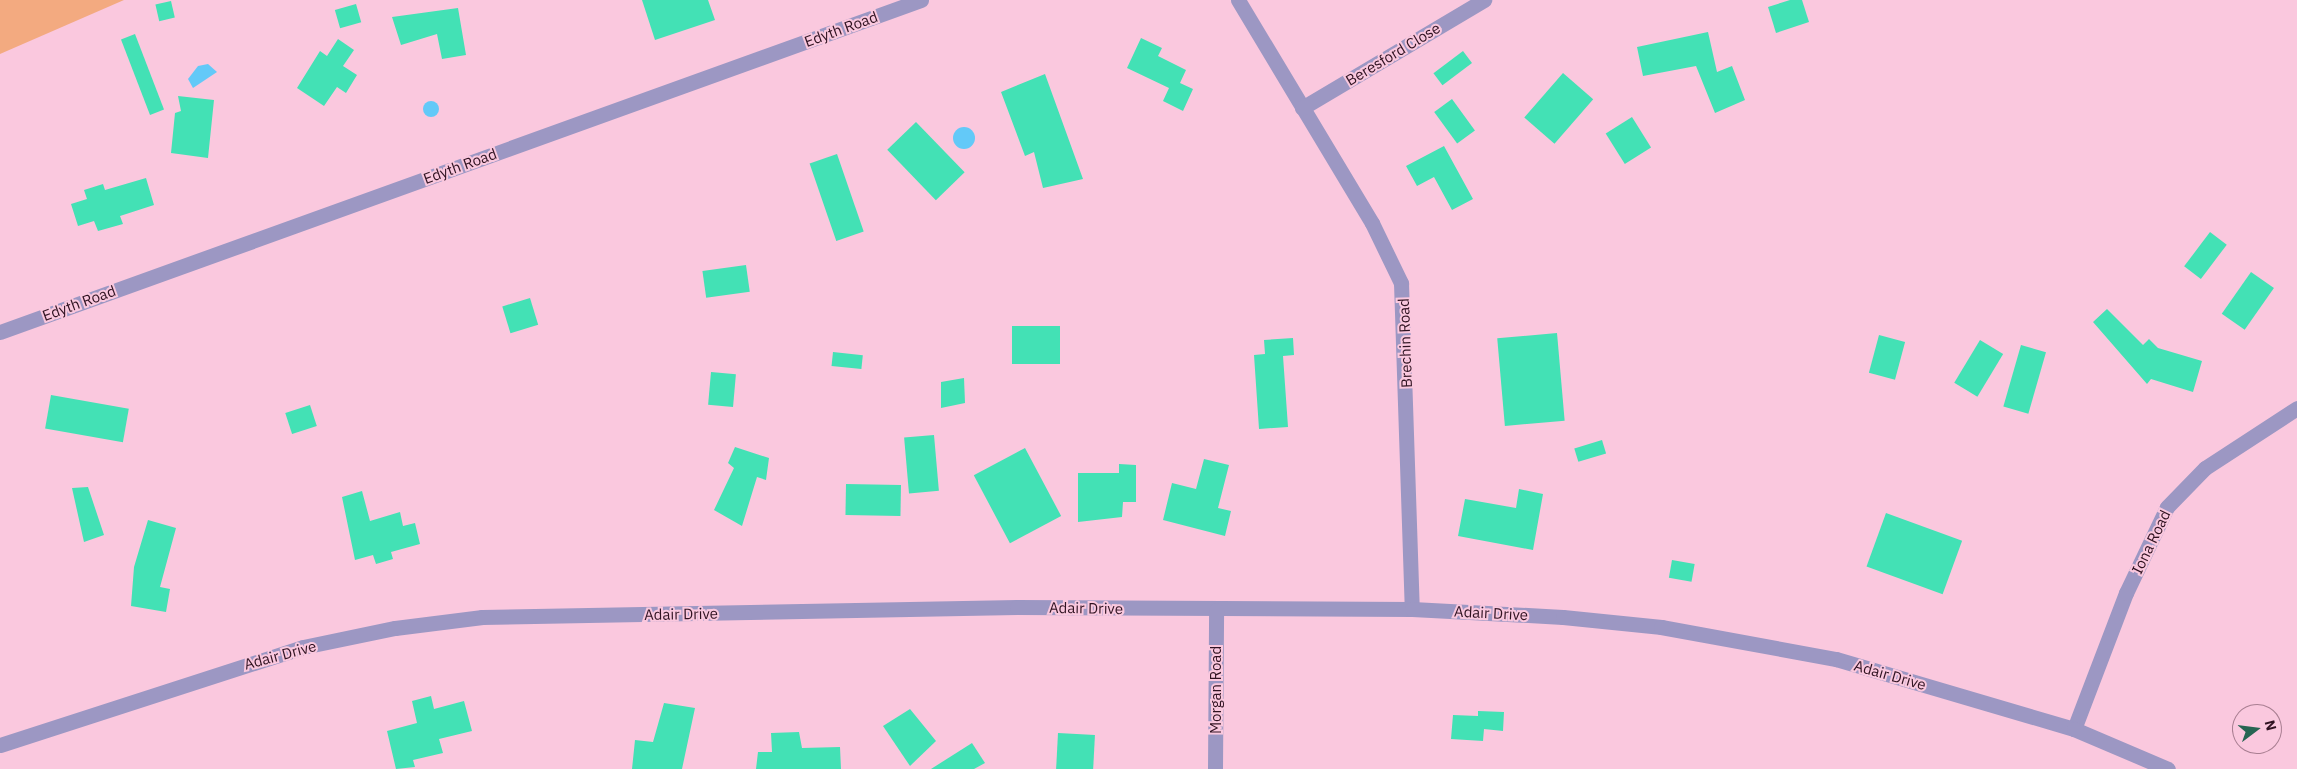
<!DOCTYPE html>
<html>
<head>
<meta charset="utf-8">
<style>
	body { margin:0 }
	#map { position:relative; width:2297px; height:769px; overflow:hidden; background:#fac8de; font-family:"IBM Plex Sans",sans-serif }
	div>[style] { position:absolute }
	[style*='--x'] { left:calc(var(--x)*1px); top:calc(var(--y)*1px); width:calc(var(--w)*1px); rotate:calc(var(--a)*1deg) }
	.green>* { inset:0; background:#f3aa80 }
	.water>* { inset:0; background:#63c9f8 }
	.round { border-radius:50% }
	.building>* { inset:0; background:#43e1b5; transform-origin:0 0 }
	.minor>* { height:15px; margin:-7.5px; padding:0 7.5px; transform-origin:7.5px; border-radius:7.5px; background:#9c97c3 }
	span { translate:-50% -50%; white-space:nowrap; text-align:center; line-height:1.15; -webkit-text-stroke:4px #fac8de; paint-order:stroke }
	.street-label { font-size:15px; color:#2f1221 }
	.north { position:absolute; left:2232px; top:704px; width:50px; height:50px; box-sizing:border-box; background:#fac8de; border:1px solid #a97f92; border-radius:50%; rotate:75deg; font-size:14px; font-weight:700; line-height:20px; text-align:center; color:#2f1221 }
	.north::after { content:''; display:block; margin:auto; width:18px; height:22px; background:#266552; clip-path:polygon(50% 0,100% 100%,50% 72%,0 100%) }
</style>
</head>
<body>
<div id="map">
	<div class="green">
		<div style="clip-path:polygon(0 0,124px 0,0 54px)"></div>
	</div>
	<div class="water">
		<div style="clip-path:polygon(208px 64px,217px 72px,193px 88px,188px 79px,198px 66px)"></div>
		<div class="round" style="left:423px;top:101px;width:16px;height:16px"></div>
		<div class="round" style="left:953px;top:127px;width:22px;height:22px"></div>
	</div>
	<div class="building">
		<div style="clip-path:polygon(642px 0,708px 0,715px 20px,655px 40px)"></div>
		<div style="clip-path:polygon(1790px 0,1802px 0,1809px 22px,1776px 33px,1768px 7px)"></div>
		<div style="left:171px;top:1px;width:17px;height:16px;rotate:77deg"></div>
		<div style="left:356px;top:4px;width:19px;height:22px;rotate:74deg"></div>
		<div style="clip-path:polygon(458px 8px,466px 55px,442px 59px,437px 34px,401px 45px,392px 17px)"></div>
		<div style="clip-path:polygon(1708px 32px,1717px 72px,1732px 66px,1745px 100px,1715px 113px,1696px 66px,1643px 76px,1637px 47px)"></div>
		<div style="left:135px;top:34px;width:81px;height:15px;rotate:69deg"></div>
		<div style="clip-path:polygon(1141px 38px,1162px 48px,1158px 56px,1186px 70px,1180px 83px,1193px 89px,1183px 111px,1163px 101px,1169px 88px,1127px 68px)"></div>
		<div style="clip-path:polygon(338px 39px,354px 50px,343px 66px,357px 75px,346px 93px,337px 87px,324px 106px,297px 88px,320px 51px,327px 56px)"></div>
		<div style="left:1463px;top:51px;width:15px;height:37px;rotate:53deg"></div>
		<div style="left:1563px;top:73px;width:40px;height:59px;rotate:41deg"></div>
		<div style="clip-path:polygon(1045px 74px,1083px 179px,1043px 188px,1034px 152px,1025px 156px,1001px 92px)"></div>
		<div style="clip-path:polygon(178px 96px,214px 100px,208px 158px,171px 153px,175px 113px,181px 111px)"></div>
		<div style="left:1452px;top:99px;width:39px;height:22px;rotate:54deg"></div>
		<div style="left:1632px;top:117px;width:36px;height:31px;rotate:58deg"></div>
		<div style="left:916px;top:122px;width:70px;height:40px;rotate:46deg"></div>
		<div style="clip-path:polygon(1444px 146px,1473px 199px,1452px 210px,1434px 177px,1417px 186px,1406px 166px)"></div>
		<div style="left:837px;top:154px;width:82px;height:29px;rotate:71deg"></div>
		<div style="clip-path:polygon(146px 178px,154px 205px,120px 216px,123px 224px,98px 231px,94px 221px,78px 226px,71px 204px,87px 199px,84px 190px,103px 184px,105px 190px)"></div>
		<div style="left:2210px;top:232px;width:21px;height:43px;rotate:37deg"></div>
		<div style="left:746px;top:265px;width:27px;height:44px;rotate:82deg"></div>
		<div style="left:2251px;top:272px;width:28px;height:51px;rotate:35deg"></div>
		<div style="left:530px;top:298px;width:28px;height:29px;rotate:73deg"></div>
		<div style="clip-path:polygon(2107px 309px,2143px 345px,2149px 339px,2158px 348px,2202px 361px,2193px 392px,2151px 379px,2147px 384px,2093px 322px)"></div>
		<div style="left:1012px;top:326px;width:48px;height:38px"></div>
		<div style="left:1557px;top:333px;width:88px;height:60px;rotate:85deg"></div>
		<div style="left:1879px;top:335px;width:27px;height:39px;rotate:15deg"></div>
		<div style="clip-path:polygon(1293px 338px,1294px 355px,1283px 356px,1288px 427px,1259px 429px,1254px 355px,1265px 354px,1264px 340px)"></div>
		<div style="left:1980px;top:340px;width:27px;height:50px;rotate:31deg"></div>
		<div style="left:2021px;top:345px;width:26px;height:64px;rotate:16deg"></div>
		<div style="left:833px;top:352px;width:30px;height:14px;rotate:6deg"></div>
		<div style="left:711px;top:372px;width:25px;height:33px;rotate:5deg"></div>
		<div style="clip-path:polygon(964px 378px,965px 403px,941px 408px,941px 382px)"></div>
		<div style="left:51px;top:395px;width:79px;height:34px;rotate:10deg"></div>
		<div style="left:310px;top:405px;width:22px;height:26px;rotate:72deg"></div>
		<div style="left:934px;top:435px;width:56px;height:30px;rotate:85deg"></div>
		<div style="left:1602px;top:440px;width:14px;height:29px;rotate:73deg"></div>
		<div style="clip-path:polygon(735px 447px,769px 458px,766px 480px,757px 477px,742px 526px,714px 510px,734px 468px,728px 463px)"></div>
		<div style="left:1025px;top:448px;width:77px;height:58px;rotate:62deg"></div>
		<div style="clip-path:polygon(1204px 459px,1229px 465px,1218px 508px,1231px 511px,1225px 536px,1163px 520px,1172px 483px,1196px 489px)"></div>
		<div style="clip-path:polygon(1119px 464px,1136px 465px,1136px 502px,1123px 502px,1122px 517px,1078px 522px,1078px 473px,1119px 473px)"></div>
		<div style="left:846px;top:484px;width:55px;height:31px;rotate:1deg"></div>
		<div style="clip-path:polygon(88px 487px,104px 535px,84px 542px,72px 488px)"></div>
		<div style="clip-path:polygon(1519px 489px,1543px 494px,1533px 550px,1458px 536px,1465px 499px,1516px 508px)"></div>
		<div style="clip-path:polygon(362px 491px,370px 521px,400px 512px,403px 526px,415px 523px,420px 544px,391px 552px,393px 559px,376px 564px,373px 555px,355px 560px,342px 497px)"></div>
		<div style="left:1886px;top:513px;width:81px;height:57px;rotate:20deg"></div>
		<div style="clip-path:polygon(148px 520px,176px 528px,160px 587px,170px 589px,166px 612px,131px 606px,134px 567px)"></div>
		<div style="left:1672px;top:560px;width:23px;height:18px;rotate:10deg"></div>
		<div style="clip-path:polygon(431px 696px,434px 709px,464px 701px,472px 731px,439px 739px,443px 753px,413px 760px,415px 767px,396px 769px,387px 731px,417px 723px,412px 701px)"></div>
		<div style="clip-path:polygon(664px 703px,695px 708px,682px 769px,632px 769px,635px 740px,653px 742px)"></div>
		<div style="clip-path:polygon(910px 709px,936px 741px,910px 766px,883px 726px)"></div>
		<div style="clip-path:polygon(1478px 711px,1504px 712px,1503px 731px,1484px 729px,1483px 741px,1451px 739px,1453px 715px,1478px 716px)"></div>
		<div style="clip-path:polygon(799px 732px,802px 748px,840px 747px,841px 769px,756px 769px,758px 752px,772px 752px,771px 733px)"></div>
		<div style="left:1058px;top:733px;width:37px;height:36px;rotate:3deg"></div>
		<div style="clip-path:polygon(972px 743px,985px 763px,974px 769px,931px 769px)"></div>
	</div>
	<div class="minor">
		<div style="--x:1238;--y:0;--w:260;--a:59"></div>
		<div style="--x:1372;--y:223;--w:67;--a:64.2"></div>
		<div style="--x:1401;--y:283;--w:326;--a:88.1"></div>
		<div style="--x:1302;--y:108;--w:212;--a:-30.7"></div>
		<div style="--x:0;--y:332;--w:979;--a:-19.82"></div>
		<div style="--x:2074;--y:729;--w:146;--a:-69.1"></div>
		<div style="--x:2126;--y:593;--w:95;--a:-64.5"></div>
		<div style="--x:2167;--y:507;--w:54;--a:-45.7"></div>
		<div style="--x:2205;--y:468;--w:110;--a:-33.1"></div>
		<div style="--x:0;--y:745;--w:318;--a:-17.9"></div>
		<div style="--x:303;--y:647;--w:94;--a:-11.7"></div>
		<div style="--x:395;--y:628;--w:88;--a:-7.2"></div>
		<div style="--x:482;--y:617;--w:535;--a:-1.07"></div>
		<div style="--x:1017;--y:607;--w:395;--a:0.3"></div>
		<div style="--x:1412;--y:609;--w:151;--a:3"></div>
		<div style="--x:1563;--y:617;--w:99;--a:5.8"></div>
		<div style="--x:1661;--y:627;--w:178;--a:10.4"></div>
		<div style="--x:1836;--y:659;--w:248;--a:16.4"></div>
		<div style="--x:2074;--y:729;--w:102;--a:23.1"></div>
		<div style="--x:1215;--y:769;--w:159;--a:-89.6"></div>
	</div>
	<div class="street-label">
		<span style="left:841px;top:29px;rotate:-20deg">Edyth Road</span>
		<span style="left:1393px;top:54px;rotate:-31deg">Beresford Close</span>
		<span style="left:460px;top:166px;rotate:-20deg">Edyth Road</span>
		<span style="left:79px;top:303px;rotate:-20deg">Edyth Road</span>
		<span style="left:1405px;top:343px;rotate:-92deg">Brechin Road</span>
		<span style="left:2151px;top:542px;rotate:-64deg">Iona Road</span>
		<span style="left:1086px;top:608px;rotate:1deg">Adair Drive</span>
		<span style="left:1491px;top:613px;rotate:3deg">Adair Drive</span>
		<span style="left:681px;top:614px;rotate:-1deg">Adair Drive</span>
		<span style="left:280px;top:655px;rotate:-15deg">Adair Drive</span>
		<span style="left:1890px;top:675px;rotate:16deg">Adair Drive</span>
		<span style="left:1216px;top:690px;rotate:-90deg">Morgan Road</span>
	</div>
	<div class="north">N</div>
</div>
</body>
</html>
